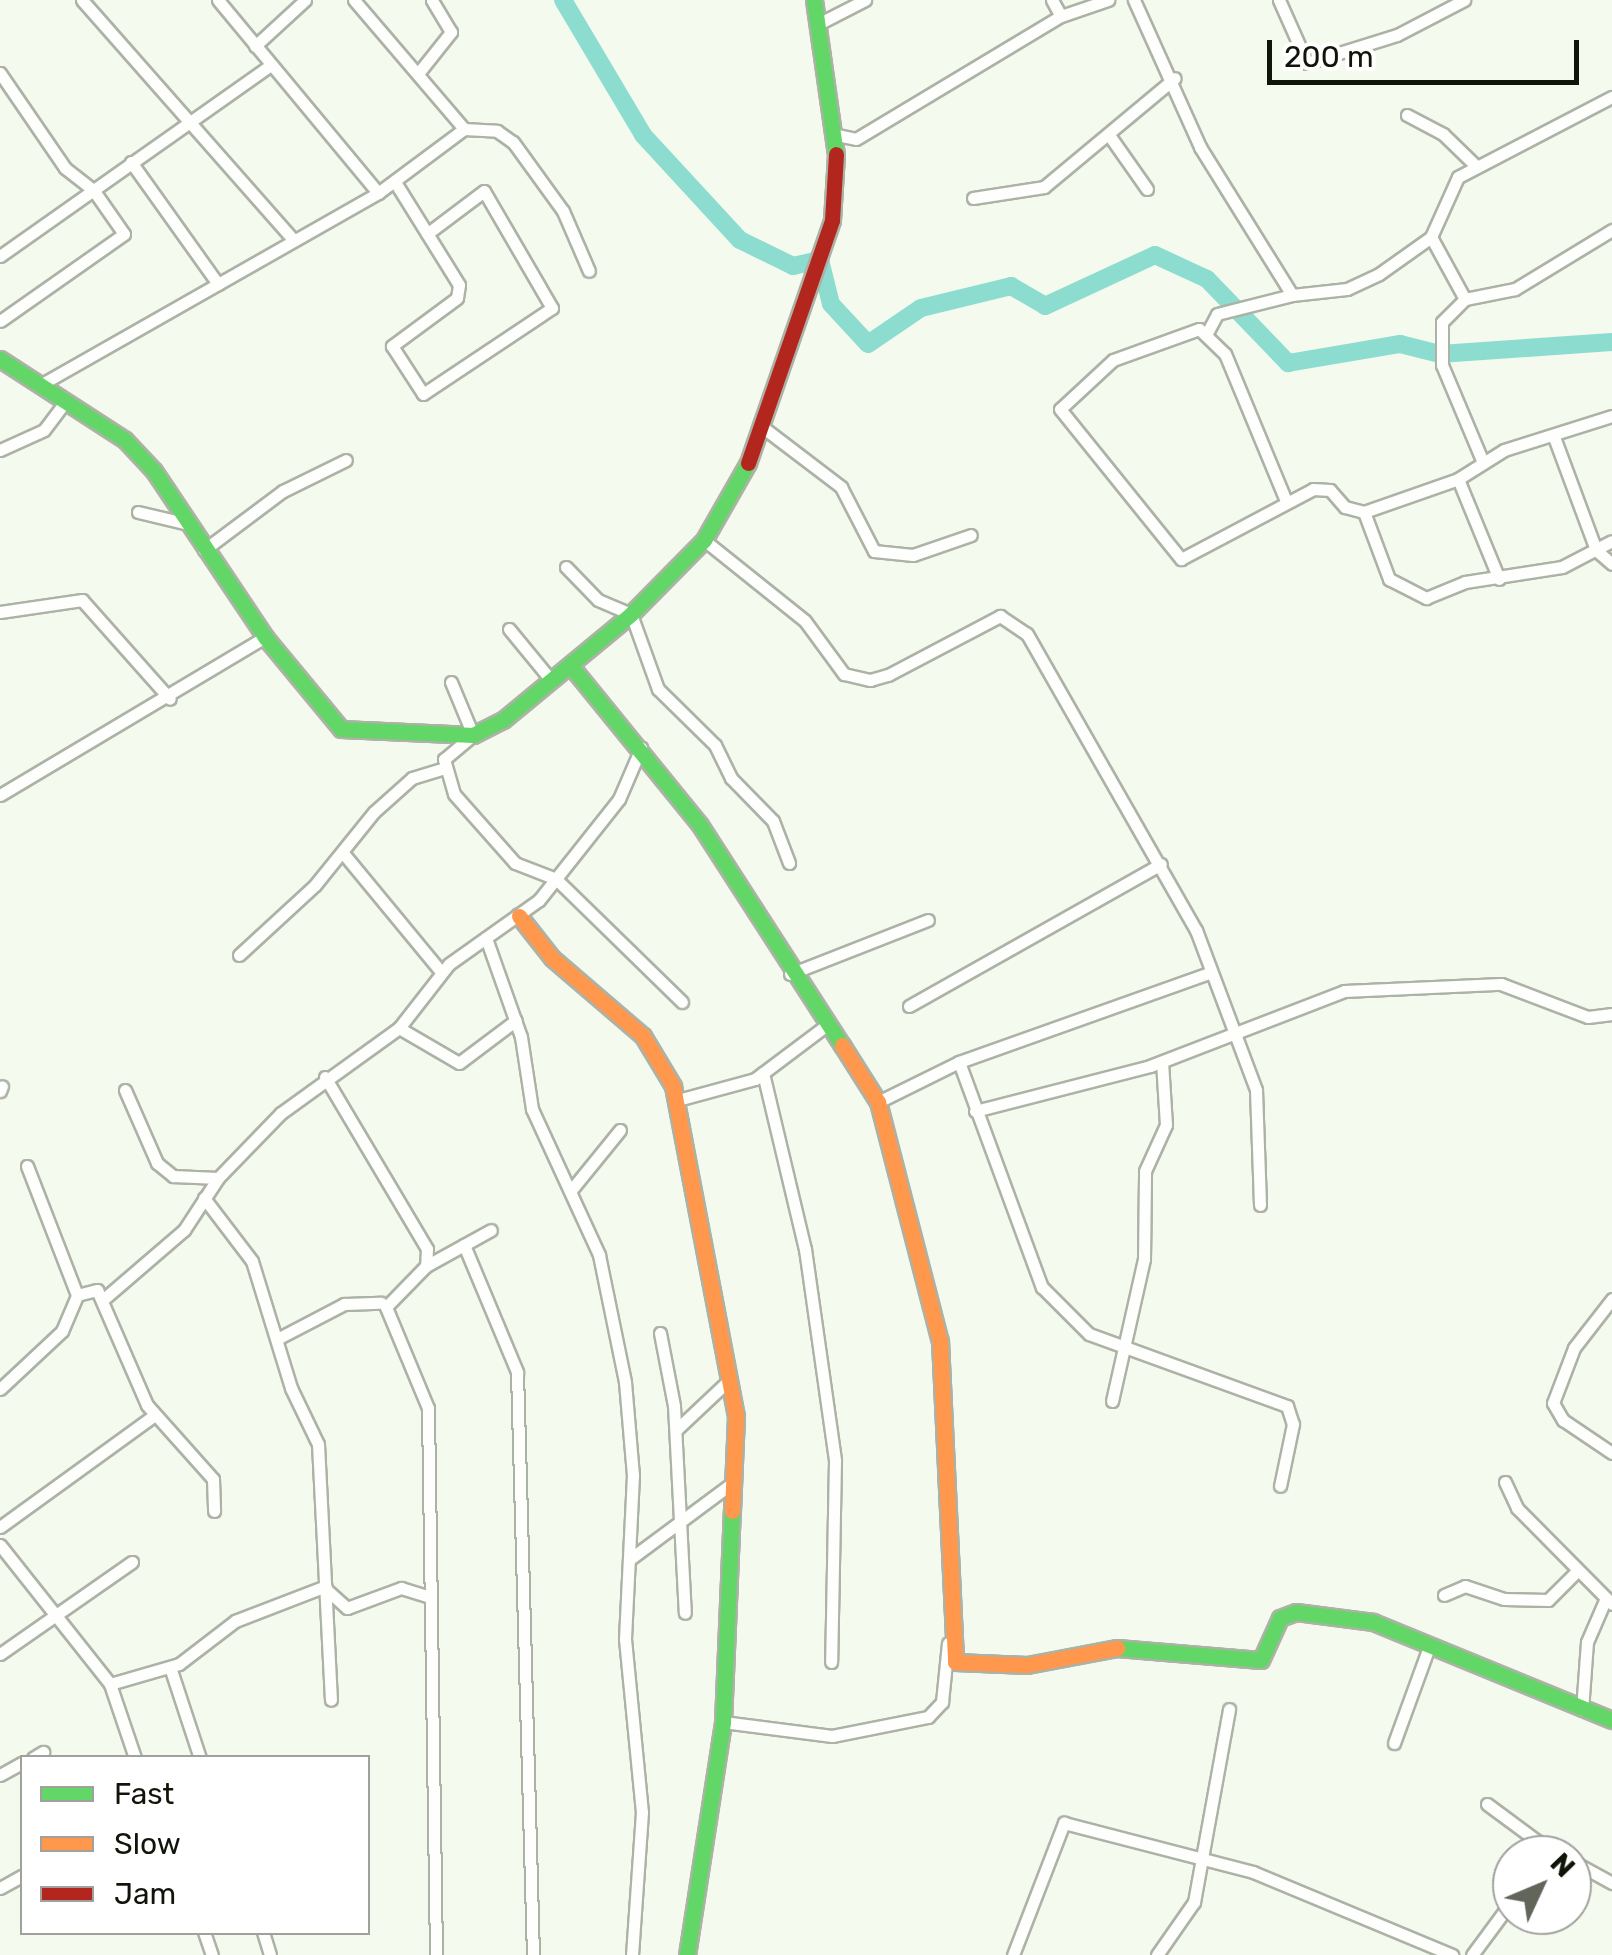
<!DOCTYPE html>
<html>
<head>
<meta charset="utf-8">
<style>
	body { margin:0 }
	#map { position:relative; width:1612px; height:1955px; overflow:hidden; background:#f5faef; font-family:Rubik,sans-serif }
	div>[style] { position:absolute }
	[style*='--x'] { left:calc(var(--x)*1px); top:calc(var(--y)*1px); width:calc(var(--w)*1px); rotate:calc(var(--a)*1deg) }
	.river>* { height:18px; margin:-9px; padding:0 9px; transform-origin:9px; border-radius:9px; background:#8cddd0 }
	.roads { filter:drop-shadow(2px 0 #adb2a6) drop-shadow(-2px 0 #adb2a6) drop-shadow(0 2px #adb2a6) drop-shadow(0 -2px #adb2a6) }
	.street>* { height:11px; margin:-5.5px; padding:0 5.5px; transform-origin:5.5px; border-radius:5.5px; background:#fefefd }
	.fast>* { height:15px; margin:-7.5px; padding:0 7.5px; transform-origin:7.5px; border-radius:7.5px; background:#63d668 }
	.slow>* { height:15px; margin:-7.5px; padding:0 7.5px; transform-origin:7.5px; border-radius:7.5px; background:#ff974d }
	.jam>* { height:15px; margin:-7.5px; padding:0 7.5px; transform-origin:7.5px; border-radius:7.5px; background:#b3261e }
	span { translate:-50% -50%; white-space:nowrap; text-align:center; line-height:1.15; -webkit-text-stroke:10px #fff; paint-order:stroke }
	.legend { position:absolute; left:20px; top:1755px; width:350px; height:180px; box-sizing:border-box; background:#fff; border:2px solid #a0a19d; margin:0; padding:12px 18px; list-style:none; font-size:30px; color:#111509 }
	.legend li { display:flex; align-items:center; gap:20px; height:50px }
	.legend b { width:50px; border:2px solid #a0a19d }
	.north { position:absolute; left:1492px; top:1835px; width:100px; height:100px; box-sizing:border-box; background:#fff; border:2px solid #a0a19d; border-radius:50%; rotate:46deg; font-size:28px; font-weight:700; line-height:40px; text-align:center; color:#111509 }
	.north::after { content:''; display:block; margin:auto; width:35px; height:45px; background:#61655a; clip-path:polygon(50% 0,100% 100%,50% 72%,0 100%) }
	.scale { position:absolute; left:1267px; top:40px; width:312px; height:45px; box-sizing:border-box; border:5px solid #111509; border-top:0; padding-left:12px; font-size:30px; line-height:35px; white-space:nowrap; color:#111509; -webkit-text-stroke:8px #fff; paint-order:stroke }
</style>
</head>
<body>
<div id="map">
	<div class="river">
		<div style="--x:563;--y:0;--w:157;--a:59.3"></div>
		<div style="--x:643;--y:135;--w:143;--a:47.3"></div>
		<div style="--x:740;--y:240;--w:59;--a:26.1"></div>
		<div style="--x:793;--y:266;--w:28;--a:-13"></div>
		<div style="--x:820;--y:260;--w:45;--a:76"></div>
		<div style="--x:831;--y:304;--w:54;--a:47.2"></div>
		<div style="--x:868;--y:344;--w:64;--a:-34.2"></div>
		<div style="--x:921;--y:308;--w:93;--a:-13.7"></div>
		<div style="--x:1011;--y:286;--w:39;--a:30"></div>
		<div style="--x:1045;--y:306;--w:121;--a:-24.9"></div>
		<div style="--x:1155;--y:255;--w:57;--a:24.8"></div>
		<div style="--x:1207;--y:279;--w:117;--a:46"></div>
		<div style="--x:1288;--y:363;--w:114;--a:-9.6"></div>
		<div style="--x:1400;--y:344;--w:41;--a:14"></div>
		<div style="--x:1440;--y:354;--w:172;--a:-4"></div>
	</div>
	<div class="roads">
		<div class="street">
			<div style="--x:82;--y:0;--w:319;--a:48.6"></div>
			<div style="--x:218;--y:0;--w:251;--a:50.3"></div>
			<div style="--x:354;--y:0;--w:170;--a:49.5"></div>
			<div style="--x:1052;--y:0;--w:18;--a:61"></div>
			<div style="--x:1134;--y:0;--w:161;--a:65.8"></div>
			<div style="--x:1200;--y:147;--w:174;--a:58.1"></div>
			<div style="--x:1292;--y:295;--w:55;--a:-6.2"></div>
			<div style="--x:1347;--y:289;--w:35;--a:-25"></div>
			<div style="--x:1379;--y:274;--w:64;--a:-35.4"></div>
			<div style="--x:1431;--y:237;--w:66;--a:-65.8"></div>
			<div style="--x:1458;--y:177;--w:174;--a:-27.5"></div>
			<div style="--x:1279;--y:0;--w:69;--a:66"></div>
			<div style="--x:1307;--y:63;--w:94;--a:-17.3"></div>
			<div style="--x:1397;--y:35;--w:76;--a:-27.6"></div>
			<div style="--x:818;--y:24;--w:53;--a:-27.1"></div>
			<div style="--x:255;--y:46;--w:68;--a:-42.6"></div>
			<div style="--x:420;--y:71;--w:50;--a:-51.5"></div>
			<div style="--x:451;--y:32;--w:37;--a:-121"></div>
			<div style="--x:0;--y:73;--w:115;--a:55.6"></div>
			<div style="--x:65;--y:168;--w:37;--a:38"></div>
			<div style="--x:94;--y:191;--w:52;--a:55.1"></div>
			<div style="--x:124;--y:234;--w:151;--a:144.9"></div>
			<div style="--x:1407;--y:115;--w:41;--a:27.8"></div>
			<div style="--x:1443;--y:134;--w:46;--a:44.1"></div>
			<div style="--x:837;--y:135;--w:19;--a:12"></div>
			<div style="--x:856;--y:139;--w:239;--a:-31"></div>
			<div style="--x:1061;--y:16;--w:50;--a:-18.8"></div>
			<div style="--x:1109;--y:135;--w:66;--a:54.9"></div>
			<div style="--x:131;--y:162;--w:150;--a:54.5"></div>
			<div style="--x:395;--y:182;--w:121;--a:58.1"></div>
			<div style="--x:459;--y:285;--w:13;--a:99"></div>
			<div style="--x:457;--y:298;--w:81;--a:143.6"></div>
			<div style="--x:392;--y:346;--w:57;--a:57.1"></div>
			<div style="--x:423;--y:394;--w:155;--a:-33.7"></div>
			<div style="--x:552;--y:308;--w:135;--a:-120.2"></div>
			<div style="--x:484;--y:191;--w:71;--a:143"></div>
			<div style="--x:973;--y:198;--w:72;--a:-8.8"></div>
			<div style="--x:1044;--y:187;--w:170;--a:-39.8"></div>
			<div style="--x:1431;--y:237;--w:71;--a:61.3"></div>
			<div style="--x:0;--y:256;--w:332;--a:-35.2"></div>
			<div style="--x:1207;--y:333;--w:21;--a:-62"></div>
			<div style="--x:1217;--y:314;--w:77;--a:-14.2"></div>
			<div style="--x:42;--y:384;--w:386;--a:-29.6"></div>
			<div style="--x:378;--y:193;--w:107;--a:-36.7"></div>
			<div style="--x:464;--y:129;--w:33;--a:3"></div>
			<div style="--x:497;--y:131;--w:19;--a:35"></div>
			<div style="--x:513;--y:142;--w:85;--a:54.1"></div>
			<div style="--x:563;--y:211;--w:65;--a:66.6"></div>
			<div style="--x:765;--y:429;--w:96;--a:37.3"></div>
			<div style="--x:841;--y:487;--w:72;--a:62.7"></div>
			<div style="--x:874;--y:551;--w:39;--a:6"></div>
			<div style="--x:913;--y:555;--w:61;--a:-19"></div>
			<div style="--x:1554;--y:437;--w:121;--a:69.6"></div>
			<div style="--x:1596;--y:550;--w:21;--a:41"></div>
			<div style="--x:0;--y:450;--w:48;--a:-24.4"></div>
			<div style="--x:44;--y:430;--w:36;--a:-53"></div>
			<div style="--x:1482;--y:460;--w:103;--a:-112.8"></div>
			<div style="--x:1442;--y:365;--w:43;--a:-90"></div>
			<div style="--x:1442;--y:322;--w:33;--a:-45"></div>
			<div style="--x:1465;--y:299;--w:51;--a:-11.3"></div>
			<div style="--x:1515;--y:289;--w:114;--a:-31.3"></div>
			<div style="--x:1458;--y:479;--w:108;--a:67.7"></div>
			<div style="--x:1286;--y:501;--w:159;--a:-112.5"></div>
			<div style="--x:1225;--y:354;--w:36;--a:-136"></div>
			<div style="--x:1199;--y:329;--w:91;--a:160.2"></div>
			<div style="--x:1113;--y:360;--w:72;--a:137.2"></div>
			<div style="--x:1060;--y:409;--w:193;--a:51.1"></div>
			<div style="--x:1181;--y:559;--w:149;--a:-27.9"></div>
			<div style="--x:1313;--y:489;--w:17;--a:3"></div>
			<div style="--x:1330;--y:490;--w:23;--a:49"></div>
			<div style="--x:1345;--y:507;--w:20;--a:15"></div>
			<div style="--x:1364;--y:512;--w:100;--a:-19.3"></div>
			<div style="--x:1458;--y:479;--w:54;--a:-32.2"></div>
			<div style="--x:1504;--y:450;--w:113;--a:-17.5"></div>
			<div style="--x:138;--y:512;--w:47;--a:13.4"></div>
			<div style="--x:1364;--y:512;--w:72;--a:69.5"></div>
			<div style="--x:1389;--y:579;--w:42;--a:27.2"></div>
			<div style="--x:1426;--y:598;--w:42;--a:-22.3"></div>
			<div style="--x:1465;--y:582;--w:98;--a:-8.8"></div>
			<div style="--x:1562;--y:567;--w:56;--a:-27.5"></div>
			<div style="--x:704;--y:540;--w:129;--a:38.7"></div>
			<div style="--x:805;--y:621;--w:66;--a:53.7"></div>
			<div style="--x:844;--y:674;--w:27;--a:13"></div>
			<div style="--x:870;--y:680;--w:19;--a:-16"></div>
			<div style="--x:888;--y:675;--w:127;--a:-27.8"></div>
			<div style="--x:1000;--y:616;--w:32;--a:34"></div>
			<div style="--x:1027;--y:634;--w:341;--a:60.3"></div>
			<div style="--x:1196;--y:930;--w:171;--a:69.4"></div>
			<div style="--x:1256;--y:1090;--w:115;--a:88"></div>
			<div style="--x:204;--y:550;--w:99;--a:-36.8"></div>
			<div style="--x:283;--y:491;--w:70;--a:-26.2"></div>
			<div style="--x:566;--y:567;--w:46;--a:45.9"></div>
			<div style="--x:598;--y:600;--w:36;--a:23"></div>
			<div style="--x:631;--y:614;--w:80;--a:70.2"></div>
			<div style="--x:658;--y:689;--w:80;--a:44.5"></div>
			<div style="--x:715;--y:745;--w:37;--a:64"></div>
			<div style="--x:731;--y:778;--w:60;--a:45.7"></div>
			<div style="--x:773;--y:821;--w:45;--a:69.1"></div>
			<div style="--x:0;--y:612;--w:83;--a:-8.3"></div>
			<div style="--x:82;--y:600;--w:132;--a:48.4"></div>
			<div style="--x:509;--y:629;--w:66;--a:50.5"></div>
			<div style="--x:451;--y:682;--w:57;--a:67.5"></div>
			<div style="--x:473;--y:735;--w:38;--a:140"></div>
			<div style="--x:444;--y:759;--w:36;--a:74"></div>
			<div style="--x:454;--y:794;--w:92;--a:48.5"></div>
			<div style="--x:515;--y:863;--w:44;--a:21.3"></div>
			<div style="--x:556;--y:879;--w:176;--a:44.3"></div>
			<div style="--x:0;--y:795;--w:309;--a:-30.8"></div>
			<div style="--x:343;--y:853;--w:154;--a:50.5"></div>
			<div style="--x:486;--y:938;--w:105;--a:70.5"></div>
			<div style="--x:521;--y:1037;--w:73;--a:81.3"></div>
			<div style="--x:532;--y:1109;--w:161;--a:65.3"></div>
			<div style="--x:599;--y:1255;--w:130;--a:78.4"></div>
			<div style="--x:625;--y:1382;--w:93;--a:85.1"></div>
			<div style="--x:633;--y:1475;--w:164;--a:92.8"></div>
			<div style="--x:625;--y:1639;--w:174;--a:84.4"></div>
			<div style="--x:642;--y:1812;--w:143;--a:94"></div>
			<div style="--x:239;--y:955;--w:103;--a:-42.6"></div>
			<div style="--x:315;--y:885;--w:94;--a:-51.1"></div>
			<div style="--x:374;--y:812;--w:51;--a:-41.8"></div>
			<div style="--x:412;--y:778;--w:30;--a:-17"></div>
			<div style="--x:790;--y:974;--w:148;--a:-21.4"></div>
			<div style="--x:909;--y:1006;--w:289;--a:-29.4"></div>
			<div style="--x:399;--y:1028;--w:69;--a:30.3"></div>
			<div style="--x:459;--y:1063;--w:71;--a:-37"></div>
			<div style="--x:959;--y:1062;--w:240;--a:69.8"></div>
			<div style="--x:1042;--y:1287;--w:66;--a:45"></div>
			<div style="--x:1089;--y:1334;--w:211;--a:20"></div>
			<div style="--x:1287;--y:1406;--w:19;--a:72"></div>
			<div style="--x:1293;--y:1424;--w:63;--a:101.8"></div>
			<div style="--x:763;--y:1073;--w:181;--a:76.6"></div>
			<div style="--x:805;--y:1249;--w:214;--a:81.9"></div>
			<div style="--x:835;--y:1461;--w:201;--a:91.1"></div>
			<div style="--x:325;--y:1077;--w:200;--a:59.3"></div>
			<div style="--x:427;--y:1249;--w:17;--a:93"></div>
			<div style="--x:125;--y:1090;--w:80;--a:66.3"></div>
			<div style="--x:157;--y:1163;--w:21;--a:39"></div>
			<div style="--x:173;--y:1176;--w:45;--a:2.5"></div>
			<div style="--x:0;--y:1091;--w:5;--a:-68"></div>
			<div style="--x:674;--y:1101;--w:84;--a:-15.2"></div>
			<div style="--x:755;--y:1079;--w:90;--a:-36.9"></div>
			<div style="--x:878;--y:1102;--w:90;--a:-26.3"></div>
			<div style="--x:959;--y:1062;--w:265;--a:-19.6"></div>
			<div style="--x:975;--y:1111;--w:181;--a:-14.4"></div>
			<div style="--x:1150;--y:1066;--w:208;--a:-21.1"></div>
			<div style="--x:1344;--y:991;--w:157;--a:-2.6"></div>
			<div style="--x:1501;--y:984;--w:93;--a:20.8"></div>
			<div style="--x:1588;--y:1017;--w:24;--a:-7"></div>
			<div style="--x:27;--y:1166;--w:138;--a:68.8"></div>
			<div style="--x:572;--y:1189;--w:76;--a:-50.9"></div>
			<div style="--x:204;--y:1198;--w:79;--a:52.7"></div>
			<div style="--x:252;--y:1261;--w:133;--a:72.9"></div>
			<div style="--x:291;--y:1388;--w:62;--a:64.3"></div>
			<div style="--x:318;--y:1444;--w:256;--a:87.1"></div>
			<div style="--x:464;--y:1245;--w:138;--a:67.3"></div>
			<div style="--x:517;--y:1372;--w:583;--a:88.43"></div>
			<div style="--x:106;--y:1297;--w:103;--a:-40.7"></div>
			<div style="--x:184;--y:1230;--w:62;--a:-56.8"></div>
			<div style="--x:218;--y:1178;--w:91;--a:-45.9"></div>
			<div style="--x:281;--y:1113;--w:145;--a:-35.8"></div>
			<div style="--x:399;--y:1028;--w:81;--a:-52"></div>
			<div style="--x:449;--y:964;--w:110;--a:-35.4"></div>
			<div style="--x:539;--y:900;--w:129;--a:-51.6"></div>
			<div style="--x:619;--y:799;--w:56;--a:-66.7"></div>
			<div style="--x:1612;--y:1299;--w:62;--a:127.8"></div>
			<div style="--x:1574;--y:1348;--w:59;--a:110.9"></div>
			<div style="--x:1553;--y:1403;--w:20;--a:60"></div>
			<div style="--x:1563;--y:1420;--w:59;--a:34"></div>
			<div style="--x:660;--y:1333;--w:74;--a:79.1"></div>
			<div style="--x:674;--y:1406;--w:207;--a:87"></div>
			<div style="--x:277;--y:1339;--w:76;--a:-27.6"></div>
			<div style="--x:344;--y:1304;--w:37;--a:-2"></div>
			<div style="--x:0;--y:1389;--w:85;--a:-43.1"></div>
			<div style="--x:62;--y:1331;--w:39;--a:-67"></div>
			<div style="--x:77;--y:1295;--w:21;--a:-14"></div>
			<div style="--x:97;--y:1290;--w:125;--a:66.5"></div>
			<div style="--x:147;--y:1405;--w:99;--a:48.3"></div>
			<div style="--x:213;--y:1479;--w:32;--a:88"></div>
			<div style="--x:1112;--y:1401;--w:146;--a:-77.3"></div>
			<div style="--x:1144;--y:1259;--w:88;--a:-89.3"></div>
			<div style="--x:1145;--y:1171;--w:51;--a:-65.5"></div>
			<div style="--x:1166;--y:1125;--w:63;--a:-93.6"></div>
			<div style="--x:676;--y:1430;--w:73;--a:-43.3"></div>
			<div style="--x:1505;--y:1482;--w:29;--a:65"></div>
			<div style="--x:1517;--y:1508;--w:135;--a:45.3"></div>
			<div style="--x:0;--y:1527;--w:191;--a:-35.9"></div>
			<div style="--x:0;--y:1545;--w:177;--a:51.6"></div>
			<div style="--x:110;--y:1684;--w:78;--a:71.3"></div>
			<div style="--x:630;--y:1559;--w:131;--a:-36.6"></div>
			<div style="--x:327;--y:1590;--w:27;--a:42"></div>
			<div style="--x:347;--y:1608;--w:58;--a:-20.3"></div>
			<div style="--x:401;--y:1588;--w:27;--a:17"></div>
			<div style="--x:1444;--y:1595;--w:23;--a:-23"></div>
			<div style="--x:1465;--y:1586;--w:41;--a:18.4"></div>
			<div style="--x:1504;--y:1599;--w:44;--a:1.3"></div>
			<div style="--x:1548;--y:1600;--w:42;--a:-45"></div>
			<div style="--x:0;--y:1654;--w:161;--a:-34.9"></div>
			<div style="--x:170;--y:1667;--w:96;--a:71.8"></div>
			<div style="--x:110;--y:1684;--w:72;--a:-16.2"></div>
			<div style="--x:179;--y:1664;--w:71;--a:-37.5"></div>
			<div style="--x:235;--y:1621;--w:97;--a:-21"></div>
			<div style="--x:1582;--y:1710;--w:68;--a:-85.8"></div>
			<div style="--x:1587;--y:1642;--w:48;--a:-66.6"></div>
			<div style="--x:723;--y:1722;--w:110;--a:7.3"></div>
			<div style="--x:832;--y:1736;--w:98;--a:-11.2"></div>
			<div style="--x:928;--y:1717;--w:21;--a:-47"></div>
			<div style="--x:942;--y:1702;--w:59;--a:-84.2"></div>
			<div style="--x:1394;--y:1743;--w:105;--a:-70"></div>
			<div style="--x:33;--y:1758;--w:12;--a:-31"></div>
			<div style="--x:0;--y:1775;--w:25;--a:-29"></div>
			<div style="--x:1487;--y:1804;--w:86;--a:36.5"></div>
			<div style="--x:1572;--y:1861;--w:46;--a:28.8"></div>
			<div style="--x:0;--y:1888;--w:25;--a:-29"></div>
			<div style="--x:204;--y:1932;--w:24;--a:71"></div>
			<div style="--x:263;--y:1932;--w:24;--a:73"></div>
			<div style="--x:436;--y:1955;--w:547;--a:-90.84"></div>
			<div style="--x:428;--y:1408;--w:109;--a:-112.6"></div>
			<div style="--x:386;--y:1307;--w:57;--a:-45.7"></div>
			<div style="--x:426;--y:1266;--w:74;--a:-29"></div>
			<div style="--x:1013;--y:1955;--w:142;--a:-68.9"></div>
			<div style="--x:1064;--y:1823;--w:195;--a:14.5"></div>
			<div style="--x:1253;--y:1872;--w:216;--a:22.6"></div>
			<div style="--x:1157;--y:1955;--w:65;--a:-55.1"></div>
			<div style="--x:1194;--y:1902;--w:196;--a:-79.7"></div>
			<div style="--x:1472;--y:1955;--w:67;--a:-53.5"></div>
		</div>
		<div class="fast">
			<div style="--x:814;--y:0;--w:156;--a:81.9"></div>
			<div style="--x:0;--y:359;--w:149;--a:32.9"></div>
			<div style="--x:125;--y:440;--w:42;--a:46.9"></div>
			<div style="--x:154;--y:471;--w:200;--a:56.2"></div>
			<div style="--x:265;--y:637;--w:119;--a:50.4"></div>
			<div style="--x:341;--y:729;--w:132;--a:2.6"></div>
			<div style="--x:473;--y:735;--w:34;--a:-27"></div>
			<div style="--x:503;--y:720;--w:166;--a:-39.6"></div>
			<div style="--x:631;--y:614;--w:104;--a:-45.4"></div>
			<div style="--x:704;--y:540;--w:89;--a:-60.3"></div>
			<div style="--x:570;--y:665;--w:206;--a:50.9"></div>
			<div style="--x:700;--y:825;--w:262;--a:57.2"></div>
			<div style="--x:1117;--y:1648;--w:144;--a:4.8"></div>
			<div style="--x:1261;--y:1660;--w:46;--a:-65.7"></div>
			<div style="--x:1280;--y:1618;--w:17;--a:-21"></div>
			<div style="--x:1296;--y:1612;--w:78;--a:7.4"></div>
			<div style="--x:1373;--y:1622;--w:258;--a:22.3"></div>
			<div style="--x:687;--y:1955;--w:236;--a:-81.2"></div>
			<div style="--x:723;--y:1722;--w:211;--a:-87.6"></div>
		</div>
		<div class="slow">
			<div style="--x:519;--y:916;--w:53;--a:51.8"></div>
			<div style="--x:552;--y:958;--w:120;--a:40.6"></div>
			<div style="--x:643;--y:1036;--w:58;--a:59"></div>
			<div style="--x:673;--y:1086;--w:336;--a:79.2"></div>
			<div style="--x:736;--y:1416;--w:95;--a:92.4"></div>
			<div style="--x:842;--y:1045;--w:67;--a:57.7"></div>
			<div style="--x:878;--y:1102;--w:247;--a:75.5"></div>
			<div style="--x:940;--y:1341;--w:321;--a:87.3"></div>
			<div style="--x:955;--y:1662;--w:72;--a:2.4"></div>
			<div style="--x:1027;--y:1665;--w:92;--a:-10.7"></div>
		</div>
		<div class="jam">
			<div style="--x:748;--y:463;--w:257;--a:-70.9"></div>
			<div style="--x:832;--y:220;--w:66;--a:-86.5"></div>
		</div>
	</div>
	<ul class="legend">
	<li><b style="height:12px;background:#63d668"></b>Fast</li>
	<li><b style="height:12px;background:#ff974d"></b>Slow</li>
	<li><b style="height:12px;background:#b3261e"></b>Jam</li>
	</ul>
	<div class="north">N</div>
	<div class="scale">200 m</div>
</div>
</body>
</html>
